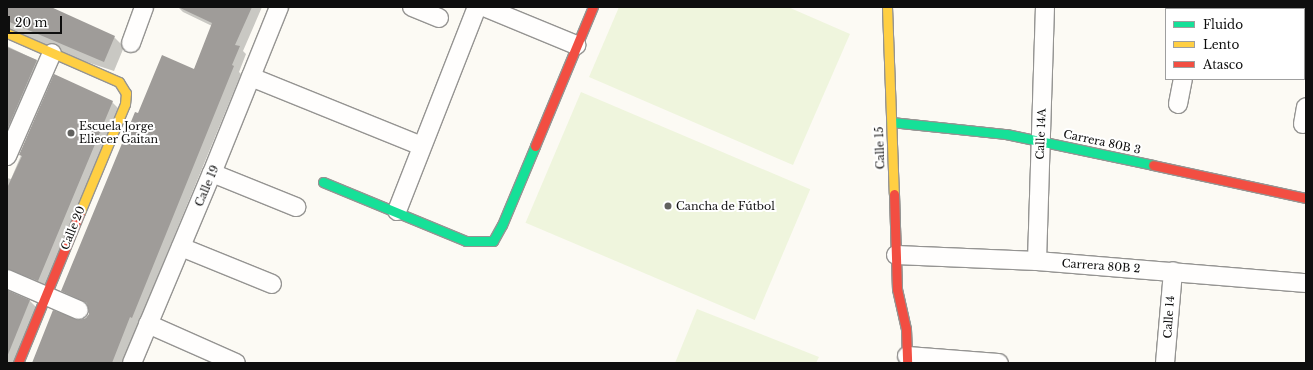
<!DOCTYPE html>
<html>
<head>
<meta charset="utf-8">
<style>
	body { margin:0 }
	#map { position:relative; width:1313px; height:370px; overflow:hidden; background:#fcfaf4; font-family:"Libre Baskerville",serif }
	div>[style] { position:absolute }
	[style*='--x'] { left:calc(var(--x)*1px); top:calc(var(--y)*1px); width:calc(var(--w)*1px); rotate:calc(var(--a)*1deg) }
	.pitch>* { inset:0; background:#eff5dd; transform-origin:0 0 }
	.shadow>* { inset:0; background:#0003 }
	.building>* { inset:0; background:#9f9c99 }
	.roads { filter:drop-shadow(1px 0 #959492) drop-shadow(-1px 0 #959492) drop-shadow(0 1px #959492) drop-shadow(0 -1px #959492) }
	.street>* { height:18px; margin:-9px; padding:0 9px; transform-origin:9px; border-radius:9px; background:#fffefd }
	.fast>* { height:9px; margin:-4.5px; padding:0 4.5px; transform-origin:4.5px; border-radius:4.5px; background:#16e098 }
	.slow>* { height:9px; margin:-4.5px; padding:0 4.5px; transform-origin:4.5px; border-radius:4.5px; background:#ffcf43 }
	.jam>* { height:9px; margin:-4.5px; padding:0 4.5px; transform-origin:4.5px; border-radius:4.5px; background:#f24e42 }
	.dots>* { width:11px; height:11px; translate:-50% -50%; box-sizing:border-box; border:2px solid #fff; border-radius:50% }
	span { translate:-50% -50%; white-space:nowrap; text-align:center; line-height:1.15; -webkit-text-stroke:4px #fff; paint-order:stroke }
	.poi-label { font-size:11px; color:#0e0e0e }
	.left { translate:0 -50%; text-align:left }
	.street-label { font-size:11px; color:#0e0e0e }
	.frame { position:absolute; inset:0; border:8px solid #0e0e0e; pointer-events:none }
	.legend { position:absolute; left:1165px; top:8px; width:140px; height:72px; box-sizing:border-box; background:#fff; border:1px solid #9f9f9f; margin:0; padding:5px 7px; list-style:none; font-size:12px; color:#0e0e0e }
	.legend li { display:flex; align-items:center; gap:8px; height:20px }
	.legend b { width:20px; border:1px solid #9f9f9f }
	.scale { position:absolute; left:8px; top:16px; width:54px; height:18px; box-sizing:border-box; border:2px solid #0e0e0e; border-top:0; padding-left:5px; font-size:12px; line-height:14px; white-space:nowrap; color:#0e0e0e; -webkit-text-stroke:3px #fff; paint-order:stroke }
</style>
</head>
<body>
<div id="map">
	<div class="pitch">
		<div style="clip-path:polygon(619px 7px,788px 7px,850px 34px,793px 165px,589px 77px)"></div>
		<div style="left:581px;top:92px;width:249px;height:142px;rotate:23deg"></div>
		<div style="clip-path:polygon(697px 309px,819px 357px,816px 363px,675px 363px)"></div>
	</div>
	<div class="shadow">
		<div style="clip-path:polygon(7px 7px,48px 7px,114px 37px,124px 47px,114px 71px,7px 36px)"></div>
		<div style="clip-path:polygon(178px 7px,262px 7px,243px 51px,246px 54px,239px 72px,241px 74px,122px 363px,36px 363px,80px 321px,86px 319px,89px 315px,90px 308px,70px 298px,62px 291px,138px 114px,194px 70px,212px 26px,183px 12px)"></div>
		<div style="clip-path:polygon(7px 46px,36px 60px,46px 71px,7px 148px)"></div>
		<div style="clip-path:polygon(55px 75px,112px 102px,119px 109px,46px 288px,7px 279px,7px 178px,11px 179px)"></div>
		<div style="clip-path:polygon(7px 291px,30px 301px,37px 308px,14px 363px,7px 363px)"></div>
	</div>
	<div class="building">
		<div style="clip-path:polygon(7px 7px,51px 7px,115px 36px,104px 62px,7px 21px)"></div>
		<div style="clip-path:polygon(178px 7px,252px 7px,235px 45px,240px 46px,232px 65px,234px 66px,132px 318px,130px 317px,112px 363px,32px 363px,53px 310px,80px 320px,86px 318px,89px 314px,87px 303px,61px 291px,135px 112px,138px 113px,162px 55px,194px 69px,212px 23px)"></div>
		<div style="clip-path:polygon(7px 47px,37px 60px,7px 130px)"></div>
		<div style="clip-path:polygon(54px 74px,113px 101px,38px 281px,7px 269px,7px 188px,22px 156px,19px 155px)"></div>
		<div style="clip-path:polygon(7px 290px,30px 300px,7px 357px)"></div>
	</div>
	<div class="roads">
		<div class="street">
			<div style="--x:412;--y:7;--w:29;--a:22"></div>
			<div style="--x:484;--y:7;--w:100;--a:22.4"></div>
			<div style="--x:1222;--y:7;--w:11;--a:10"></div>
			<div style="--x:1195;--y:9;--w:2;--a:-90"></div>
			<div style="--x:1304;--y:23;--w:2;--a:0"></div>
			<div style="--x:131;--y:43;--w:38;--a:-70"></div>
			<div style="--x:251;--y:77;--w:184;--a:22"></div>
			<div style="--x:1178;--y:104;--w:25;--a:-79"></div>
			<div style="--x:1303;--y:124;--w:17;--a:-80"></div>
			<div style="--x:7;--y:156;--w:112;--a:-66.4"></div>
			<div style="--x:212;--y:173;--w:91;--a:22"></div>
			<div style="--x:397;--y:211;--w:219;--a:-68.6"></div>
			<div style="--x:181;--y:247;--w:98;--a:22.1"></div>
			<div style="--x:896;--y:255;--w:141;--a:2.4"></div>
			<div style="--x:1037;--y:261;--w:270;--a:4.7"></div>
			<div style="--x:1037;--y:261;--w:254;--a:-88.2"></div>
			<div style="--x:7;--y:279;--w:78;--a:23.3"></div>
			<div style="--x:148;--y:324;--w:96;--a:23.9"></div>
			<div style="--x:907;--y:356;--w:92;--a:4.4"></div>
			<div style="--x:132;--y:363;--w:206;--a:-67.2"></div>
			<div style="--x:212;--y:173;--w:179;--a:-68"></div>
			<div style="--x:1165;--y:363;--w:92;--a:-85"></div>
		</div>
		<div class="fast">
			<div style="--x:891;--y:122;--w:116;--a:6"></div>
			<div style="--x:1006;--y:134;--w:150;--a:11.9"></div>
			<div style="--x:323;--y:182;--w:155;--a:22.4"></div>
			<div style="--x:466;--y:241;--w:27;--a:0"></div>
			<div style="--x:493;--y:241;--w:18;--a:-61"></div>
			<div style="--x:502;--y:225;--w:86;--a:-67.3"></div>
		</div>
		<div class="slow">
			<div style="--x:887;--y:7;--w:187;--a:87.9"></div>
			<div style="--x:7;--y:33;--w:122;--a:23.6"></div>
			<div style="--x:119;--y:82;--w:13;--a:58"></div>
			<div style="--x:126;--y:93;--w:11;--a:95"></div>
			<div style="--x:125;--y:104;--w:117;--a:112.6"></div>
		</div>
		<div class="jam">
			<div style="--x:535;--y:146;--w:151;--a:-67.4"></div>
			<div style="--x:1153;--y:165;--w:157;--a:12.2"></div>
			<div style="--x:894;--y:194;--w:95;--a:88.2"></div>
			<div style="--x:897;--y:289;--w:41;--a:77.3"></div>
			<div style="--x:906;--y:329;--w:34;--a:88"></div>
			<div style="--x:18;--y:363;--w:163;--a:-67.7"></div>
		</div>
	</div>
	<div class="dots">
		<div style="left:71px;top:133px;background:#61615e"></div>
		<div style="left:668px;top:206px;background:#61615e"></div>
	</div>
	<div class="poi-label">
		<span class="left" style="left:79px;top:133px">Escuela Jorge<br>Eliecer Gaitan</span>
		<span class="left" style="left:676px;top:206px">Cancha de Fútbol</span>
	</div>
	<div class="street-label">
		<span style="left:1041px;top:134px;rotate:-88deg">Calle 14A</span>
		<span style="left:1102px;top:142px;rotate:12deg">Carrera 80B 3</span>
		<span style="left:880px;top:148px;rotate:-92deg">Calle 15</span>
		<span style="left:207px;top:186px;rotate:-67deg">Calle 19</span>
		<span style="left:73px;top:228px;rotate:-68deg">Calle 20</span>
		<span style="left:1101px;top:266px;rotate:4deg">Carrera 80B 2</span>
		<span style="left:1169px;top:317px;rotate:-86deg">Calle 14</span>
	</div>
	<div class="frame"></div>
	<ul class="legend">
	<li><b style="height:5px;background:#16e098"></b>Fluido</li>
	<li><b style="height:5px;background:#ffcf43"></b>Lento</li>
	<li><b style="height:5px;background:#f24e42"></b>Atasco</li>
	</ul>
	<div class="scale">20 m</div>
</div>
</body>
</html>
